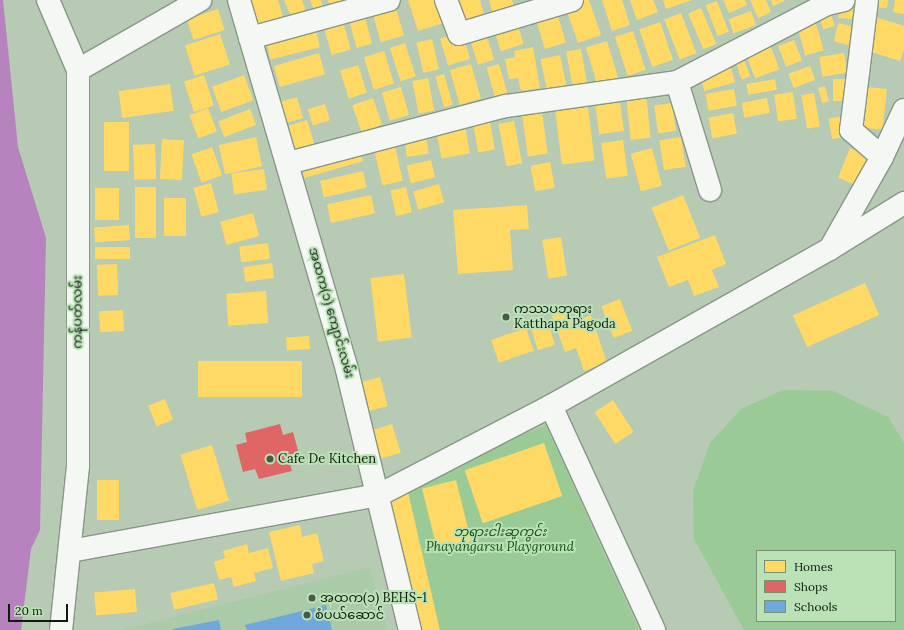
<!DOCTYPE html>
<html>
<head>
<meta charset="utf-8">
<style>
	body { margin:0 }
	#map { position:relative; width:904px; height:630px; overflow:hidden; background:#b6cab4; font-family:Lora,"Noto Sans Myanmar",serif }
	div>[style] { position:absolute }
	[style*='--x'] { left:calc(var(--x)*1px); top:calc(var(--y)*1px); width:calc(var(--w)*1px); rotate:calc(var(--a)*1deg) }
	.built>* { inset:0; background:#aacba7 }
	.green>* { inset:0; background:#9acb96 }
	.water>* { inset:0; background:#b783be }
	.homes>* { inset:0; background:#ffd966; transform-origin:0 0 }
	.shops>* { inset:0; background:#e06666 }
	.schools>* { inset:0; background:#6fa8dc }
	.roads { filter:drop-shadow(1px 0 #879785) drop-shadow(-1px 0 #879785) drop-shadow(0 1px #879785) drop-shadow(0 -1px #879785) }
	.minor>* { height:22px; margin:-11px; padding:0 11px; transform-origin:11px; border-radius:11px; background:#f4f7f4 }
	.secondary>* { height:22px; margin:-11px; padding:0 11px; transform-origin:11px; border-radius:11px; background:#f4f7f4 }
	.dots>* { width:11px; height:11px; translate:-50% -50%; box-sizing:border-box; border:2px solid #bbe1b7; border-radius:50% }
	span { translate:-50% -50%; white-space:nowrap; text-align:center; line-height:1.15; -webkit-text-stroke:4px #bbe1b7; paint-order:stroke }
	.poi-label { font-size:13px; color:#0e1c0d }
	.left { translate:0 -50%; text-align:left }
	.street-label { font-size:13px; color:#0e1c0d }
	.park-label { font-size:13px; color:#165312; font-style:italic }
	.legend { position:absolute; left:756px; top:550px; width:140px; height:72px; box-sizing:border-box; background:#bbe1b7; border:1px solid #769273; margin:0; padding:5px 7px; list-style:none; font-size:12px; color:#0e1c0d }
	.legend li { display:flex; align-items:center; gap:8px; height:20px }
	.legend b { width:20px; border:1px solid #769273 }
	.scale { position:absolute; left:8px; top:604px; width:60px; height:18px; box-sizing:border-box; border:2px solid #0e1c0d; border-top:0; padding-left:5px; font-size:12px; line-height:14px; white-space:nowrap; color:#0e1c0d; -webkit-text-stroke:3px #bbe1b7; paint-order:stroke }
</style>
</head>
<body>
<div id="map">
	<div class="built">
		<div style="clip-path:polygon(370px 567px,387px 630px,123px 630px)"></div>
	</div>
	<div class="green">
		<div style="clip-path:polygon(evenodd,783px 390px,833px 391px,888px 417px,904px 443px,904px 630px,744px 630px,694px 539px,693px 491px,710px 443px,741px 409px,783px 390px,757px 551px,895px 551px,895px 621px,757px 621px,757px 551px)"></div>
		<div style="clip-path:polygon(546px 425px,639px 630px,431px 630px,395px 488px)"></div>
	</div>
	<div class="water">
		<div style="clip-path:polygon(0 0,3px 0,18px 147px,46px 238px,40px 530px,31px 549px,21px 630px,0 630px)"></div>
	</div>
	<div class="homes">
		<div style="clip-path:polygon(245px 0,278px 0,283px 17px,253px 27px)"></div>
		<div style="clip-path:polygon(284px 0,302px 0,307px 14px,292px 19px)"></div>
		<div style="clip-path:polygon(310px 0,321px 0,323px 7px,314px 10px)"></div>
		<div style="clip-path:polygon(328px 0,343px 0,330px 5px)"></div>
		<div style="clip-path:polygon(408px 0,440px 0,447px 22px,418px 31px)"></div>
		<div style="clip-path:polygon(457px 0,480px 0,484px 14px,462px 20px)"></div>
		<div style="clip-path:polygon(489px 0,512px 0,514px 8px,493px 14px)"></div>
		<div style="clip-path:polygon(582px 0,589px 0,601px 35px,578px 43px,565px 6px)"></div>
		<div style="clip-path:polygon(602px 0,622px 0,630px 25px,612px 31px)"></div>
		<div style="clip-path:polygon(630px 0,653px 0,658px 12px,637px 20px)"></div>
		<div style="clip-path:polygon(663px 0,692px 0,666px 9px)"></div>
		<div style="clip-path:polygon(723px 0,745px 0,747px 5px,729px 13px)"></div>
		<div style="clip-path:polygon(750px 0,766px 0,771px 12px,758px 18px)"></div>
		<div style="clip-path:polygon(771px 0,784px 0,785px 1px,773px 6px)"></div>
		<div style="left:840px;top:0;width:22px;height:18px;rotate:5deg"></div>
		<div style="clip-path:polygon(871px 0,888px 0,887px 8px,870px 7px)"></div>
		<div style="clip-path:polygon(895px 0,904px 0,904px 14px,893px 12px)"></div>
		<div style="left:394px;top:1px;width:36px;height:24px;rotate:74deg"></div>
		<div style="left:717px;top:1px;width:33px;height:12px;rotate:69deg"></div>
		<div style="left:827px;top:3px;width:24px;height:12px;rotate:71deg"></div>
		<div style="left:811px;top:6px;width:46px;height:19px;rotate:74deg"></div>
		<div style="left:701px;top:8px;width:39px;height:14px;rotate:67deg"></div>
		<div style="left:218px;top:9px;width:22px;height:33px;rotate:72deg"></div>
		<div style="left:363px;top:10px;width:35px;height:16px;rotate:75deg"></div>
		<div style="left:556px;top:10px;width:34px;height:22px;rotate:73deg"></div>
		<div style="left:751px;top:11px;width:15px;height:24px;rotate:70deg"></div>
		<div style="left:681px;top:13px;width:43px;height:18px;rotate:69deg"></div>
		<div style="left:341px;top:15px;width:36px;height:20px;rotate:74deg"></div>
		<div style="clip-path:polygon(876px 17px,904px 26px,904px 50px,900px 61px,865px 50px)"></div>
		<div style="left:516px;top:20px;width:25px;height:24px;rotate:72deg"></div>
		<div style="left:660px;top:22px;width:40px;height:22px;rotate:71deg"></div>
		<div style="left:314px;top:23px;width:25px;height:51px;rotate:76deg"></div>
		<div style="left:838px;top:23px;width:23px;height:19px;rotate:13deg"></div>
		<div style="left:764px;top:29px;width:43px;height:26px;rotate:69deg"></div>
		<div style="left:485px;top:30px;width:31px;height:17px;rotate:73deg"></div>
		<div style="left:633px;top:31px;width:41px;height:19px;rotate:72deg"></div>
		<div style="left:462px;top:32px;width:28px;height:23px;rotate:73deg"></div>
		<div style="left:220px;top:34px;width:32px;height:37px;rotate:72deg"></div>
		<div style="left:432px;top:39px;width:31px;height:16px;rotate:77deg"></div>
		<div style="left:794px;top:40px;width:22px;height:17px;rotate:69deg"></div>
		<div style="left:607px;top:41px;width:39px;height:22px;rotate:73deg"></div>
		<div style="left:405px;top:43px;width:35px;height:16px;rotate:72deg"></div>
		<div style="clip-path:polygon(533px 47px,540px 88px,521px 91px,518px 78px,509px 79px,505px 59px,515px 57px,514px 51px)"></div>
		<div style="left:581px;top:49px;width:40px;height:15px;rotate:80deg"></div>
		<div style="left:384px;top:51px;width:34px;height:21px;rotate:73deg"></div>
		<div style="left:741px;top:51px;width:27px;height:9px;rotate:70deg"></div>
		<div style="left:319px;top:53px;width:22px;height:47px;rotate:74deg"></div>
		<div style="left:844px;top:53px;width:20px;height:25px;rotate:81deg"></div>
		<div style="left:560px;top:55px;width:34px;height:20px;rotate:78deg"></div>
		<div style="left:729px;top:61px;width:22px;height:32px;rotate:74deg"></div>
		<div style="left:471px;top:64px;width:36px;height:22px;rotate:74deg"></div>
		<div style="left:499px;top:64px;width:32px;height:13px;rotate:74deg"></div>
		<div style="left:358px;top:65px;width:29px;height:19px;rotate:72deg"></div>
		<div style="left:810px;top:66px;width:15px;height:23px;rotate:70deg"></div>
		<div style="left:444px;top:74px;width:32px;height:9px;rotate:74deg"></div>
		<div style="left:204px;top:75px;width:32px;height:21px;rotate:72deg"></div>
		<div style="left:244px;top:75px;width:27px;height:34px;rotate:70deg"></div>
		<div style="left:428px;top:78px;width:33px;height:16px;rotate:79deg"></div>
		<div style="left:775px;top:79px;width:11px;height:29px;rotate:80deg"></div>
		<div style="left:833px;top:79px;width:15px;height:22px"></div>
		<div style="left:170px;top:84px;width:27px;height:52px;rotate:82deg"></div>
		<div style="left:825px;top:86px;width:16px;height:7px;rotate:76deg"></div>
		<div style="left:858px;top:86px;width:29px;height:41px;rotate:6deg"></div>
		<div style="left:401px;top:87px;width:29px;height:20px;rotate:74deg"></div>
		<div style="left:734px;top:89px;width:17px;height:29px;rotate:80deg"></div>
		<div style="left:793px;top:92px;width:27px;height:19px;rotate:82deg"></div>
		<div style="left:814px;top:93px;width:34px;height:13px;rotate:80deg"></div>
		<div style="left:646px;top:94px;width:44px;height:20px;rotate:84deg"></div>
		<div style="left:297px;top:97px;width:22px;height:18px;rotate:74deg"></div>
		<div style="left:373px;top:98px;width:28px;height:22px;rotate:71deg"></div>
		<div style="left:767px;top:98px;width:15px;height:26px;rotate:79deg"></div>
		<div style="left:620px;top:102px;width:29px;height:25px;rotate:82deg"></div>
		<div style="left:672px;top:103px;width:28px;height:18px;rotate:82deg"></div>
		<div style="left:325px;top:104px;width:17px;height:18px;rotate:73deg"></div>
		<div style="left:588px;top:107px;width:54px;height:33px;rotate:83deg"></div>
		<div style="left:208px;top:108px;width:25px;height:20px;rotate:69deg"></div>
		<div style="left:250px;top:109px;width:17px;height:34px;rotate:69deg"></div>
		<div style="left:542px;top:113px;width:41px;height:20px;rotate:82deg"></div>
		<div style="left:733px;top:113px;width:21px;height:25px;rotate:79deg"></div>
		<div style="left:847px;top:115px;width:21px;height:19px;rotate:79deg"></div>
		<div style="left:463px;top:117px;width:37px;height:29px;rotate:79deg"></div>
		<div style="left:307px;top:120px;width:27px;height:22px;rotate:73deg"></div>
		<div style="left:514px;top:121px;width:43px;height:16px;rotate:79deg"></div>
		<div style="left:104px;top:122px;width:25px;height:49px"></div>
		<div style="left:490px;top:122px;width:28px;height:17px;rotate:80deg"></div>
		<div style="left:424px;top:124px;width:30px;height:22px;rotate:81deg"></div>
		<div style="left:256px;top:137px;width:30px;height:38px;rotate:78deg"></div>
		<div style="left:681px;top:137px;width:30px;height:22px;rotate:81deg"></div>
		<div style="left:393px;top:138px;width:44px;height:21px;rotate:77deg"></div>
		<div style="left:162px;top:139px;width:22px;height:40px;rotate:3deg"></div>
		<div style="left:623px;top:140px;width:36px;height:22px;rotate:82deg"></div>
		<div style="left:155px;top:144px;width:35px;height:22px;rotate:88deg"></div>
		<div style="left:358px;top:144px;width:18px;height:61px;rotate:74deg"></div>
		<div style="left:212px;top:147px;width:30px;height:22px;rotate:70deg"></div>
		<div style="left:652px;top:148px;width:39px;height:22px;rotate:75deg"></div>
		<div style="left:850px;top:148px;width:22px;height:32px;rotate:22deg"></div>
		<div style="left:431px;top:160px;width:18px;height:25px;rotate:77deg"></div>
		<div style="left:550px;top:162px;width:26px;height:20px;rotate:79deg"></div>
		<div style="left:264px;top:169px;width:21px;height:33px;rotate:82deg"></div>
		<div style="left:363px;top:171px;width:17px;height:44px;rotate:77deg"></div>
		<div style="left:211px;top:183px;width:30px;height:18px;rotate:75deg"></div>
		<div style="left:439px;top:184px;width:19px;height:27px;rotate:74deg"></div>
		<div style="left:135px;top:187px;width:21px;height:51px"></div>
		<div style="left:406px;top:187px;width:26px;height:16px;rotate:77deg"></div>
		<div style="left:95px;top:188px;width:24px;height:32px"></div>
		<div style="left:371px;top:195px;width:19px;height:45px;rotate:78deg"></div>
		<div style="left:683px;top:195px;width:46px;height:34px;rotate:68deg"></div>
		<div style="left:164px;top:198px;width:22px;height:38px"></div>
		<div style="clip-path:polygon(527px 205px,529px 229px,510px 230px,513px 270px,458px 274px,453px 210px)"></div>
		<div style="left:253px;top:213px;width:24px;height:34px;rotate:75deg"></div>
		<div style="left:129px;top:225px;width:15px;height:35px;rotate:86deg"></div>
		<div style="clip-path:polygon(715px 235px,726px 264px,712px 270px,719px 287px,694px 296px,688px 280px,669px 287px,657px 257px)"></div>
		<div style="left:561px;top:237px;width:39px;height:19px;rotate:81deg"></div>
		<div style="left:268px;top:243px;width:16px;height:29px;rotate:83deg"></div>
		<div style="left:130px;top:247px;width:12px;height:35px;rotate:90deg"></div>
		<div style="left:272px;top:263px;width:15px;height:29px;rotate:82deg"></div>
		<div style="left:117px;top:264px;width:31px;height:20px;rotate:88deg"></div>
		<div style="left:404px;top:274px;width:64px;height:34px;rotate:83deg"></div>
		<div style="left:865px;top:283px;width:35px;height:79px;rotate:66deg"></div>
		<div style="left:266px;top:291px;width:32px;height:40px;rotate:86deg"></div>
		<div style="left:620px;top:299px;width:34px;height:20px;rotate:69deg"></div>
		<div style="left:123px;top:310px;width:21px;height:24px;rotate:87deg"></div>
		<div style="clip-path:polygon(568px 310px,573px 322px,591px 315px,607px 363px,584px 371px,576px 348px,565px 352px,552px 316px)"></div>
		<div style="left:548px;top:322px;width:24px;height:18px;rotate:73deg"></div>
		<div style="left:526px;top:328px;width:24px;height:37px;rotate:71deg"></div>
		<div style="left:309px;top:336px;width:13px;height:23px;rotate:86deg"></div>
		<div style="left:198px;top:361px;width:104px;height:36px"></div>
		<div style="left:380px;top:377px;width:30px;height:24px;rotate:75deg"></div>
		<div style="left:165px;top:399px;width:22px;height:18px;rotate:68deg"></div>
		<div style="left:613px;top:400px;width:38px;height:22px;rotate:57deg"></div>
		<div style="left:392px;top:424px;width:30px;height:22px;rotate:73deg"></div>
		<div style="left:544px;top:443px;width:56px;height:84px;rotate:71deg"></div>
		<div style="left:212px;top:445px;width:58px;height:33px;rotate:73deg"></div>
		<div style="left:97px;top:480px;width:22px;height:40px"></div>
		<div style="left:456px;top:480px;width:63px;height:35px;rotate:76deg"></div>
		<div style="left:408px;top:492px;width:142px;height:23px;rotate:77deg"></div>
		<div style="clip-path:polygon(300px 525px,302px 537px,317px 533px,324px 561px,312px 564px,314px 573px,281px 581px,269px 532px)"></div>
		<div style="clip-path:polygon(247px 544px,249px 553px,268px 548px,273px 568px,254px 573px,256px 581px,234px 587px,231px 577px,219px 580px,214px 562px,225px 558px,223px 551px)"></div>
		<div style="left:214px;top:583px;width:17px;height:45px;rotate:77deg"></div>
		<div style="left:135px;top:589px;width:23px;height:41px;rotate:85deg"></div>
	</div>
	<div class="shops">
		<div style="clip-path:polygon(280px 424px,283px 435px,293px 432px,300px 458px,289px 460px,292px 471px,259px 479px,255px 469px,243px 472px,236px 445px,247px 442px,245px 433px)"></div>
	</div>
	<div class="schools">
		<div style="clip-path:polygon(326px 605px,332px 630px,247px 630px,245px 625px)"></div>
		<div style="clip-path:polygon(219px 620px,221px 630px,173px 630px,173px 629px)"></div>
	</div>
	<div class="roads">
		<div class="minor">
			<div style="--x:48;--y:0;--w:76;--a:66.8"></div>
			<div style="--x:78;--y:70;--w:396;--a:90"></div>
			<div style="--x:78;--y:466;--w:165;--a:95.9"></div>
			<div style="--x:446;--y:0;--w:36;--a:69"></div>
			<div style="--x:459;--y:34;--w:118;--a:-16.7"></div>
			<div style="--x:867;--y:0;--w:131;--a:97"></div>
			<div style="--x:851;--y:130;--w:41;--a:41.1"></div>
			<div style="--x:250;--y:38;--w:144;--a:-15.3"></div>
			<div style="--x:78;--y:70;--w:141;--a:-29.8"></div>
			<div style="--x:677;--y:82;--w:113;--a:73"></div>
			<div style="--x:288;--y:163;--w:225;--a:-14.7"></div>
			<div style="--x:506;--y:106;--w:173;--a:-8"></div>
			<div style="--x:677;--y:82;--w:169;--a:-27.5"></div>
			<div style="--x:827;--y:4;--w:17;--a:-13"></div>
			<div style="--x:833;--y:247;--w:84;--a:-31.8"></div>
			<div style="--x:551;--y:406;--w:247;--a:65.3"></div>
			<div style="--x:70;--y:551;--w:314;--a:-10.3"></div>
			<div style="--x:379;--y:495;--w:194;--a:-27.4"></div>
			<div style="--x:551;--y:406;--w:320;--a:-29.4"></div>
			<div style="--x:830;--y:249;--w:106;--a:-60.5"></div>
			<div style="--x:882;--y:157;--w:52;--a:-64.9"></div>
		</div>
		<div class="secondary">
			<div style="--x:239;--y:0;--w:385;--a:73.7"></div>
			<div style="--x:347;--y:370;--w:268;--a:76.4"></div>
		</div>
	</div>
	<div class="dots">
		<div style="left:506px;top:317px;background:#495947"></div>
		<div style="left:270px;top:459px;background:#495947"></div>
		<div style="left:312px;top:598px;background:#495947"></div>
		<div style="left:307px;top:615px;background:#495947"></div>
	</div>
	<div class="poi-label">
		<span class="left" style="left:514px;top:317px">ကဿပဘုရား<br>Katthapa Pagoda</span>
		<span class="left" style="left:278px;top:459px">Cafe De Kitchen</span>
		<span class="left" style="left:320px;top:598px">အထက(၁) BEHS-1</span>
		<span class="left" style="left:315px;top:615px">စံပယ်ဆောင်</span>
	</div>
	<div class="street-label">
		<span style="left:78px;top:312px;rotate:-90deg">ကန်ပတ်လမ်း</span>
		<span style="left:331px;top:313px;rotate:74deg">အထက(၁) ကျောင်းလမ်း</span>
	</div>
	<div class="park-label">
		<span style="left:500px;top:540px">ဘုရားငါးဆူကွင်း<br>Phayangarsu Playground</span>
	</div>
	<ul class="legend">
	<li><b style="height:11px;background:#ffd966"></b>Homes</li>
	<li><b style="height:11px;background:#e06666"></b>Shops</li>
	<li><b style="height:11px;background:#6fa8dc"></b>Schools</li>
	</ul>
	<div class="scale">20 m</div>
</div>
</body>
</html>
